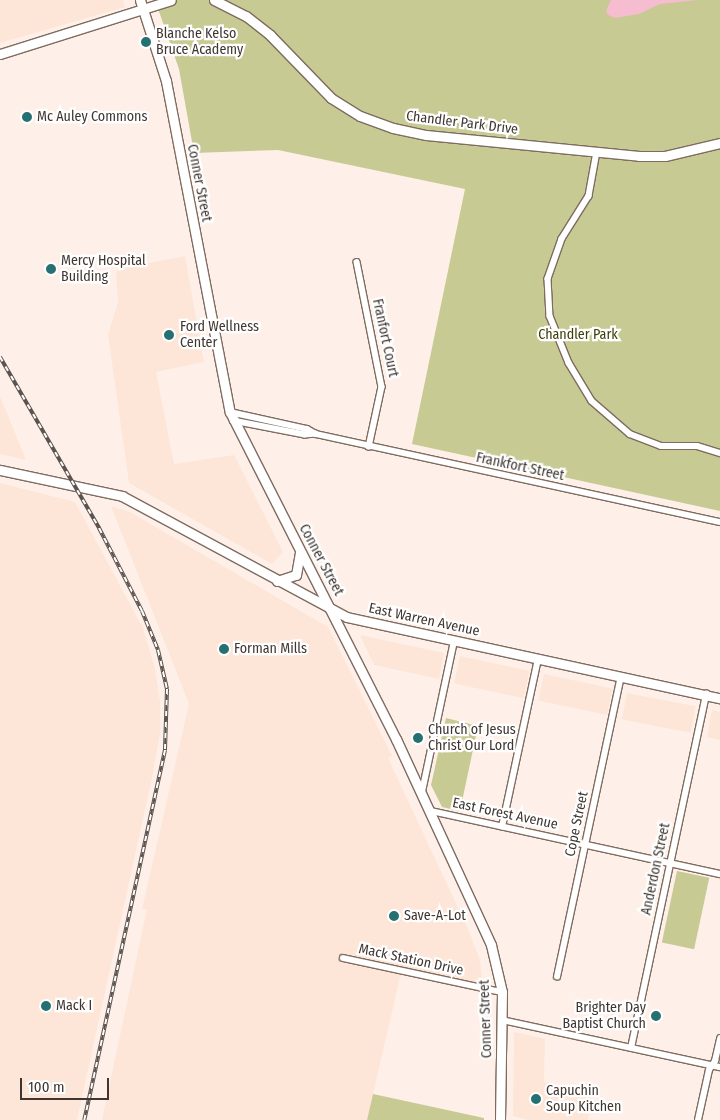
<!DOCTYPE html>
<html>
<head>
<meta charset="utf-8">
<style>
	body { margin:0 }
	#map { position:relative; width:720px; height:1120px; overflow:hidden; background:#fef0e8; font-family:"Fira Sans Condensed",sans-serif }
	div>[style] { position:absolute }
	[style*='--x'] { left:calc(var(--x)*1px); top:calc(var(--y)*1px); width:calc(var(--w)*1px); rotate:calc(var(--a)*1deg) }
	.built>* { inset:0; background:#fde6d7; transform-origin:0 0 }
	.green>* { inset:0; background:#c7ca93; transform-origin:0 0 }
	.water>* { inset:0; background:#f6bccf }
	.roads { filter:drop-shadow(1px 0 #7f6b5f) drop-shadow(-1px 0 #7f6b5f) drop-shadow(0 1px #7f6b5f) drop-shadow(0 -1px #7f6b5f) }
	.street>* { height:5.5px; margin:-2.75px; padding:0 2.75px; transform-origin:2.75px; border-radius:2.75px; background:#fff }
	.secondary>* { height:9px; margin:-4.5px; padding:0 4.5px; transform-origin:4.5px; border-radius:4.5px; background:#fff }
	.rail>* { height:4px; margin-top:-2px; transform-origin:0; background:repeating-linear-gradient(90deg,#fff 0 5.5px,#5d534e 0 11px); box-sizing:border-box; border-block:1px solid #5d534e }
	.dots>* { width:14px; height:14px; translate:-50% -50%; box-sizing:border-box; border:2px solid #fff; border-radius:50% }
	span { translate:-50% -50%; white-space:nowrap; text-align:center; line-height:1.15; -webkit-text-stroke:4.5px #fff; paint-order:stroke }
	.poi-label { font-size:14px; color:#3f3631 }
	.left { translate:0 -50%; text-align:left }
	.right { translate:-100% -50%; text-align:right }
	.street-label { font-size:14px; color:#3f3631 }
	.park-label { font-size:14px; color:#3e3e08 }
	.scale { position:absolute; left:20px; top:1078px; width:89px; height:22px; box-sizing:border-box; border:2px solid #3f3631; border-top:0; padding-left:6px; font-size:15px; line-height:18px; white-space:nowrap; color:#3f3631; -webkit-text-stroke:4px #fff; paint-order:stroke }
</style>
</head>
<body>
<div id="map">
	<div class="built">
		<div style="clip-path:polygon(0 0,123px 0,125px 7px,0 43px)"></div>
		<div style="clip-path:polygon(185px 256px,204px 362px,156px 372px,174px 464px,234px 455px,283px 552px,272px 564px,129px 483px,108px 335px,118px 302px,116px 272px,118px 269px)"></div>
		<div style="clip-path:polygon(0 396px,26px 460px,0 454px)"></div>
		<div style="clip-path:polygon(0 483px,75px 502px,143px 628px,155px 669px,160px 701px,160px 733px,152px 778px,77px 1120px,0 1120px)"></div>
		<div style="clip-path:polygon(111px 506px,130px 512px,328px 627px,392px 756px,388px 758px,468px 929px,480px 960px,483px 988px,346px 954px,344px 961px,401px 973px,367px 1120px,102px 1120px,147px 909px,142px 909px,189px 704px)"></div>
		<div style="clip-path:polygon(360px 635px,444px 653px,439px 679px,374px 665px)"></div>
		<div style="left:460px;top:656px;width:71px;height:28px;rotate:12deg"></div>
		<div style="left:544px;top:674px;width:70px;height:27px;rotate:12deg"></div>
		<div style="left:627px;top:693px;width:70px;height:27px;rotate:11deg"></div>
		<div style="clip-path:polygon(712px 710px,720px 712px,720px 740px,707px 737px)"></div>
		<div style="clip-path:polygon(514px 1032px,545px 1039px,544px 1082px,594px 1095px,588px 1120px,528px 1120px,513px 1116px)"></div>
	</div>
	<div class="green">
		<div style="clip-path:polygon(155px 0,720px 0,720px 511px,412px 444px,465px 189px,278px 150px,194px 153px,179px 69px)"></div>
		<div style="clip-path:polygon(446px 718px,478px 726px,460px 811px,442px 807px,431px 785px)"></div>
		<div style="left:677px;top:871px;width:33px;height:73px;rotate:12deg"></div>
		<div style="clip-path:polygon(373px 1094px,484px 1118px,484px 1120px,367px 1120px)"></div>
	</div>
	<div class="water">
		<div style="clip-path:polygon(611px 0,697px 0,660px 4px,639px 14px,615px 18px,608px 15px,606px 11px)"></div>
	</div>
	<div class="roads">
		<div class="street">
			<div style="--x:597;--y:152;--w:45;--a:100.3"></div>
			<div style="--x:589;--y:196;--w:51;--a:122.1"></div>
			<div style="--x:562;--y:239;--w:42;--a:109.3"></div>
			<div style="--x:548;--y:279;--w:37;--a:87"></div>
			<div style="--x:550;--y:316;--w:51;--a:68"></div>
			<div style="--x:569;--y:363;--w:44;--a:58.8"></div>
			<div style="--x:592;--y:401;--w:50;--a:41"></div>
			<div style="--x:630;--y:434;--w:33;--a:21"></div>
			<div style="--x:661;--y:446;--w:36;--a:0"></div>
			<div style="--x:697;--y:446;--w:24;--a:17"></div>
			<div style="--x:357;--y:262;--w:127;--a:78.7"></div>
			<div style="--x:382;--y:387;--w:61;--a:102.2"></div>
			<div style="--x:230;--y:412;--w:79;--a:12.4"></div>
			<div style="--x:307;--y:429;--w:10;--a:29"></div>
			<div style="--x:316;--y:434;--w:11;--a:175"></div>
			<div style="--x:305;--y:435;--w:73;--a:-169"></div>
			<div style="--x:316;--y:434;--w:413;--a:12.3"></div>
			<div style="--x:422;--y:792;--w:154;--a:-78"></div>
			<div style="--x:431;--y:811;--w:296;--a:12.3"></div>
			<div style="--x:502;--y:827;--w:172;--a:-77.9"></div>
			<div style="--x:343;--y:958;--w:163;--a:12.1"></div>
			<div style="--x:557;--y:977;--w:307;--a:-78"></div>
			<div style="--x:502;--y:1020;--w:223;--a:12.2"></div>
			<div style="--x:631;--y:1048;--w:362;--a:-78"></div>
			<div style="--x:698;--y:1120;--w:51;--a:-77.6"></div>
			<div style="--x:709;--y:1070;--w:11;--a:-56"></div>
			<div style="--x:715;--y:1061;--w:23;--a:-77"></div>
		</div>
		<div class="secondary">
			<div style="--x:140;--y:0;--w:85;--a:72.2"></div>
			<div style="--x:166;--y:81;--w:337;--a:79.1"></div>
			<div style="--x:230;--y:412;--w:367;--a:63.1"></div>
			<div style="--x:396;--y:739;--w:227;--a:65.2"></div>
			<div style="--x:491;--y:945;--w:48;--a:76.8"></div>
			<div style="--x:502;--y:992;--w:128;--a:90.9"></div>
			<div style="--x:214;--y:0;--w:36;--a:27"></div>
			<div style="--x:246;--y:16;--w:31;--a:38"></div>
			<div style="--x:270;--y:35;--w:88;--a:45.9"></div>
			<div style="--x:331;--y:98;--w:34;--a:32"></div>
			<div style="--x:360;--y:116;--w:35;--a:20"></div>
			<div style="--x:393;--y:128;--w:34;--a:12"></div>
			<div style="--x:426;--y:135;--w:214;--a:5.6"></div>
			<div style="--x:639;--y:156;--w:26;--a:0"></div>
			<div style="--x:665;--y:156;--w:57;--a:-13.3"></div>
			<div style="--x:0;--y:54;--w:179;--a:-17.5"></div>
			<div style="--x:0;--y:470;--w:125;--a:12"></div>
			<div style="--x:122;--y:496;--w:255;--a:28.3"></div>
			<div style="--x:347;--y:617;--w:382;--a:12.3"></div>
			<div style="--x:277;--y:581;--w:20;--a:-18"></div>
			<div style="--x:296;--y:575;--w:23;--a:-80"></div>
		</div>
	</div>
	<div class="rail">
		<div style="--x:0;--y:357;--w:198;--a:59.9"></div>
		<div style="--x:99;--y:528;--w:93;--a:62.6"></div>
		<div style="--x:142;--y:611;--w:42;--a:67.7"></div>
		<div style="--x:158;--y:650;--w:40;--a:77"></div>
		<div style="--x:167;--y:689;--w:61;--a:91.9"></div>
		<div style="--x:165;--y:750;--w:379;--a:102.3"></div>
	</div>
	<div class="dots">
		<div style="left:146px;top:42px;background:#257070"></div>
		<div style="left:27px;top:117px;background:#257070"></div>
		<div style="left:51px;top:269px;background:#257070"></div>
		<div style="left:169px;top:335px;background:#257070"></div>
		<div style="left:224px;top:649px;background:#257070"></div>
		<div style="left:418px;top:738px;background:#257070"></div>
		<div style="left:394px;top:916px;background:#257070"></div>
		<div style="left:46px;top:1006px;background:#257070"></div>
		<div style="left:656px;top:1016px;background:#257070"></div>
		<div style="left:536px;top:1099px;background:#257070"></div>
	</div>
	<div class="poi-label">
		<span class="left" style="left:156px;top:42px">Blanche Kelso<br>Bruce Academy</span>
		<span class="left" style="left:37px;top:117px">Mc Auley Commons</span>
		<span class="left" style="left:61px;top:269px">Mercy Hospital<br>Building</span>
		<span class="left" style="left:180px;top:335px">Ford Wellness<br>Center</span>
		<span class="left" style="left:234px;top:649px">Forman Mills</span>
		<span class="left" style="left:428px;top:738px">Church of Jesus<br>Christ Our Lord</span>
		<span class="left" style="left:404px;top:916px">Save-A-Lot</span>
		<span class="left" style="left:56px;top:1006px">Mack I</span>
		<span class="right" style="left:646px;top:1016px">Brighter Day<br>Baptist Church</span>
		<span class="left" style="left:546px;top:1099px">Capuchin<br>Soup Kitchen</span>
	</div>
	<div class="street-label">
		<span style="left:462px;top:123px;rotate:7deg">Chandler Park Drive</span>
		<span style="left:199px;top:183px;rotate:79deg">Conner Street</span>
		<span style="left:385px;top:338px;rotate:78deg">Franfort Court</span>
		<span style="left:520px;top:467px;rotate:12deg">Frankfort Street</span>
		<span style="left:321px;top:560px;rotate:62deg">Conner Street</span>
		<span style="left:424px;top:620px;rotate:12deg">East Warren Avenue</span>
		<span style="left:505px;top:814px;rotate:12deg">East Forest Avenue</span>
		<span style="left:577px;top:824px;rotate:-78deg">Cope Street</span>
		<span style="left:656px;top:869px;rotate:-78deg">Anderdon Street</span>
		<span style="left:411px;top:960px;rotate:12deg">Mack Station Drive</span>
		<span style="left:486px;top:1019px;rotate:-92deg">Conner Street</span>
	</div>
	<div class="park-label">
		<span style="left:578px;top:335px">Chandler Park</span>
	</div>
	<div class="scale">100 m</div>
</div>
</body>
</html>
